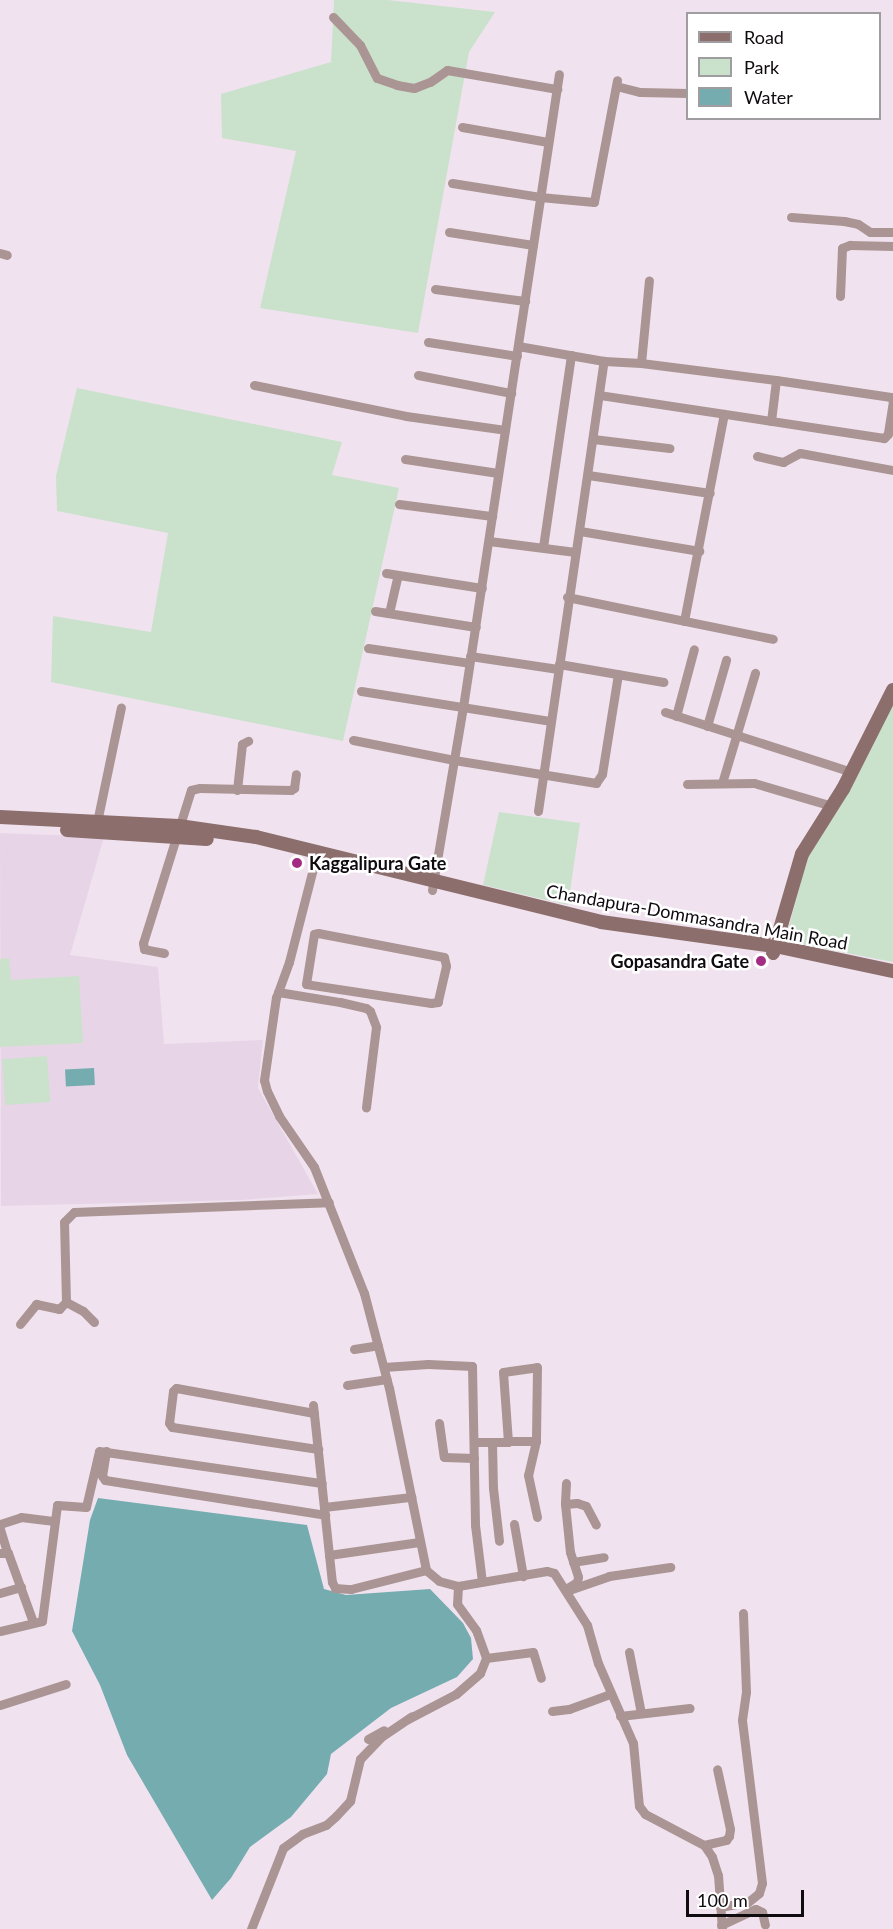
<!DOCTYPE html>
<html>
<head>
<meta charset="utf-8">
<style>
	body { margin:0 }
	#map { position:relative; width:893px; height:1929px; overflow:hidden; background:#f0e3ef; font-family:Lato,sans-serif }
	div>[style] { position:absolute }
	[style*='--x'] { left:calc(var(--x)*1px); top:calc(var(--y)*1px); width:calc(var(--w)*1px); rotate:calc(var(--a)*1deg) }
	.built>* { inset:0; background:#e7d5e7 }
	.green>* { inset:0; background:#cae1cc; transform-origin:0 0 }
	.water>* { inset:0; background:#75acb0; transform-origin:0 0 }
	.street>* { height:9px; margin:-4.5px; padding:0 4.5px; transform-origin:4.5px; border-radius:4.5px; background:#ab9594 }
	.secondary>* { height:14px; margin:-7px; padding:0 7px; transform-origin:7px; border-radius:7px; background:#8c6e6d }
	.dots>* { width:16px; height:16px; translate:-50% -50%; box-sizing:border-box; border:3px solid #fff; border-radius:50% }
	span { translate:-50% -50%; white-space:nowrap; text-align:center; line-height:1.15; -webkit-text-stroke:5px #fff; paint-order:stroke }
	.poi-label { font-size:18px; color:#0f0b0f; font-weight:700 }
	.left { translate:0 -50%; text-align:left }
	.right { translate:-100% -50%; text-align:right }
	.street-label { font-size:18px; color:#0f0b0f }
	.legend { position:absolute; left:686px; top:12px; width:195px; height:108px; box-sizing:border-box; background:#fff; border:2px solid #9f9d9f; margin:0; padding:8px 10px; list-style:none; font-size:18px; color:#0f0b0f }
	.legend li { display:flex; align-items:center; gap:12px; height:30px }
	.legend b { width:30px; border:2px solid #9f9d9f }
	.scale { position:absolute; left:686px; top:1890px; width:118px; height:27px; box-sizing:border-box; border:3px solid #0f0b0f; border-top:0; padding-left:8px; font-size:18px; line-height:21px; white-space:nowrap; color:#0f0b0f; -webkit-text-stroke:4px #fff; paint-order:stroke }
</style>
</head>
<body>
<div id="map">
	<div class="built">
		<div style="clip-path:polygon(0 833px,104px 837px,70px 955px,158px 967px,164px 1044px,263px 1040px,258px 1088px,318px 1194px,242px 1200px,1px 1206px)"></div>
	</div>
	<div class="green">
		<div style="clip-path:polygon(334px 0,388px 0,495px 12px,469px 52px,418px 333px,260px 308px,296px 151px,222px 138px,221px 94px,331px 62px)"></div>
		<div style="clip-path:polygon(77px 388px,342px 442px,332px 475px,399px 488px,343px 741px,51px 682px,53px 616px,151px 632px,168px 533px,57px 511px,56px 476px)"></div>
		<div style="clip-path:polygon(893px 702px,893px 962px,785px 941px,809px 852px)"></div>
		<div style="clip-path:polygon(499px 812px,580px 823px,568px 905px,483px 885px)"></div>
		<div style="clip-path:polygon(9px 958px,11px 980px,79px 976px,83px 1043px,0 1047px,0 959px)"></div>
		<div style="left:47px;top:1056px;width:46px;height:45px;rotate:86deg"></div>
	</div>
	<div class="water">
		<div style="left:94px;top:1068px;width:17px;height:29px;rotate:87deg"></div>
		<div style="clip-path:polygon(98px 1498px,307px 1525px,324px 1589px,346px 1595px,430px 1589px,463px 1623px,471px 1638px,473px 1659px,457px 1677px,391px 1708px,331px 1754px,327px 1774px,291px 1817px,250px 1847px,231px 1878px,212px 1900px,127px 1755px,100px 1685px,72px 1631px,90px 1520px)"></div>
	</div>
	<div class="street">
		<div style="--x:333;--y:17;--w:39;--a:46"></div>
		<div style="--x:360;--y:45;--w:37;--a:63"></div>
		<div style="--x:377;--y:78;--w:21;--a:19"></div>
		<div style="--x:397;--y:85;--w:17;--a:10"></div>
		<div style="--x:414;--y:88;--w:17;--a:-21"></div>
		<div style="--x:430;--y:82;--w:21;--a:-35"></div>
		<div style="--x:447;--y:70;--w:112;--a:9.8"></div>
		<div style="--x:616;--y:86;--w:25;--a:14"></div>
		<div style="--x:640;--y:92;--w:48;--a:1.2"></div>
		<div style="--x:462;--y:127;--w:87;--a:9.9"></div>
		<div style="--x:452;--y:183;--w:89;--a:9"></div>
		<div style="--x:540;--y:197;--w:54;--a:5.3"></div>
		<div style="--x:594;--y:202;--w:124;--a:-79.3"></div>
		<div style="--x:791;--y:217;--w:53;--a:4.3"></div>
		<div style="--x:844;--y:221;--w:14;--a:12"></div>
		<div style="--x:858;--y:224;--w:14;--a:34"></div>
		<div style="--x:870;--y:232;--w:23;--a:0"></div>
		<div style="--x:449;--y:232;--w:85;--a:8.8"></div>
		<div style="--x:0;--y:253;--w:7;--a:16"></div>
		<div style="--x:435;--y:289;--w:91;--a:7.6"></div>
		<div style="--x:840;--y:296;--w:48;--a:-87.6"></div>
		<div style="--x:842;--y:248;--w:9;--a:-21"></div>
		<div style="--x:850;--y:245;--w:43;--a:1.3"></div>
		<div style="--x:428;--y:342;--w:90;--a:8.9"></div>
		<div style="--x:518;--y:346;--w:87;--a:9.9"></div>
		<div style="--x:641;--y:363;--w:83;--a:-84.5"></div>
		<div style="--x:418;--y:375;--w:95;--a:11"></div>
		<div style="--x:254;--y:385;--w:155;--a:11.5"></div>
		<div style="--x:406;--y:416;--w:100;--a:8"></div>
		<div style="--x:771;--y:421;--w:41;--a:-83"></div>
		<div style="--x:593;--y:439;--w:77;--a:6.8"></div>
		<div style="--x:757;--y:456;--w:27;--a:13"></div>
		<div style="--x:783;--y:462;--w:19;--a:-28"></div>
		<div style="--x:800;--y:453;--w:95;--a:10.4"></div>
		<div style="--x:405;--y:459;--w:94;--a:8.6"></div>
		<div style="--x:588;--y:475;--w:123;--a:8.4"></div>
		<div style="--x:399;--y:504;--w:94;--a:7.4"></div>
		<div style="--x:580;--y:531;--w:121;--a:9.5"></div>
		<div style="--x:489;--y:541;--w:87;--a:7.3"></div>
		<div style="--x:543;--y:547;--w:194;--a:-81.7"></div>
		<div style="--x:386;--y:573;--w:97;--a:8.9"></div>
		<div style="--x:567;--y:597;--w:210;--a:11.5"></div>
		<div style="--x:375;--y:611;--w:102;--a:9"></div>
		<div style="--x:389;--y:613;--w:39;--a:-77"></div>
		<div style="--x:684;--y:621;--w:211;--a:-79.1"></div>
		<div style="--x:368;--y:648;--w:102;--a:8.4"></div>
		<div style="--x:470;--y:656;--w:89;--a:8.4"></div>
		<div style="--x:559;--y:664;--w:106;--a:9.8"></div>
		<div style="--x:361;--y:691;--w:191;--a:9"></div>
		<div style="--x:665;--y:712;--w:196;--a:17.8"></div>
		<div style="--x:676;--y:716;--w:69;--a:-75"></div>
		<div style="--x:707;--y:726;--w:69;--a:-73.9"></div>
		<div style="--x:353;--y:740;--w:103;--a:11.2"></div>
		<div style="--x:454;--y:760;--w:144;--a:9.2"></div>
		<div style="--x:596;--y:783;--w:11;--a:-56"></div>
		<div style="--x:602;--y:774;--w:101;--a:-80.9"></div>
		<div style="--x:722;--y:783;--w:115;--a:-73.3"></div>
		<div style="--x:687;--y:784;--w:67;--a:-0.9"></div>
		<div style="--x:754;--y:783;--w:81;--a:16.4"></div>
		<div style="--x:237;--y:790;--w:46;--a:-83.8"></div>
		<div style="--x:242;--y:744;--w:7;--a:-27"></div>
		<div style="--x:538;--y:811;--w:455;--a:-81.7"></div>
		<div style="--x:604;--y:361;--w:37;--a:3"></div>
		<div style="--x:641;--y:363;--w:136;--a:7.2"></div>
		<div style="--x:776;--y:380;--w:116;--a:8.4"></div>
		<div style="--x:891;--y:397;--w:4;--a:63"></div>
		<div style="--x:893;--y:401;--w:33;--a:99"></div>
		<div style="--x:888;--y:434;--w:6;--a:135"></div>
		<div style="--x:884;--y:438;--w:287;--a:-171.4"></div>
		<div style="--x:97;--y:822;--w:117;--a:-78.2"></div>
		<div style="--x:317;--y:853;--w:113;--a:104.4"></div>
		<div style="--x:289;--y:962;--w:37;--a:110"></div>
		<div style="--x:276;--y:997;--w:84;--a:98.2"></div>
		<div style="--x:264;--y:1080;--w:11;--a:75"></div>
		<div style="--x:267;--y:1091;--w:28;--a:64"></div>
		<div style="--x:279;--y:1116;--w:62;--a:55.5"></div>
		<div style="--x:314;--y:1167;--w:136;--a:68.4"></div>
		<div style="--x:364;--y:1293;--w:98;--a:75.3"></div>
		<div style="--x:389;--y:1388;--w:186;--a:78.5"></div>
		<div style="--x:426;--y:1570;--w:17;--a:40"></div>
		<div style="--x:439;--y:1581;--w:20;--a:15"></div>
		<div style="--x:458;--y:1586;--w:90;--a:-9.6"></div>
		<div style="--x:547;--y:1571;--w:7;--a:16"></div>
		<div style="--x:554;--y:1573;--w:62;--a:57.6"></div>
		<div style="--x:587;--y:1625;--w:40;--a:74"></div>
		<div style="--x:598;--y:1663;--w:87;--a:66.4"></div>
		<div style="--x:633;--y:1743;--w:63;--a:84.6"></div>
		<div style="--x:639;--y:1806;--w:10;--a:53"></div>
		<div style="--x:645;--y:1814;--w:67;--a:27.7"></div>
		<div style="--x:704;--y:1845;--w:14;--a:56"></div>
		<div style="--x:712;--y:1857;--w:19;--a:72"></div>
		<div style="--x:718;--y:1875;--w:54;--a:85.8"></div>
		<div style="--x:432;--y:890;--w:186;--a:-80.4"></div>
		<div style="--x:463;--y:707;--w:640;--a:-81.38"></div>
		<div style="--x:318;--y:933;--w:128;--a:10.8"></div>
		<div style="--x:444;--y:957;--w:9;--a:77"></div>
		<div style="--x:446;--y:966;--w:37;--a:103"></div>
		<div style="--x:438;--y:1002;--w:7;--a:172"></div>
		<div style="--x:431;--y:1003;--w:126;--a:-171.4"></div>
		<div style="--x:306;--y:984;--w:51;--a:-80.9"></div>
		<div style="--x:314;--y:934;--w:4;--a:-14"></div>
		<div style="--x:164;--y:953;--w:20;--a:-169"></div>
		<div style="--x:144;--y:949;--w:6;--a:-99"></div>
		<div style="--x:143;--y:943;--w:160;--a:-72.6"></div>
		<div style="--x:191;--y:790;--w:9;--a:-13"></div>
		<div style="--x:200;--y:788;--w:91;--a:1.3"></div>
		<div style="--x:291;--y:790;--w:4;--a:-34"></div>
		<div style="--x:294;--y:788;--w:14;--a:-82"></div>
		<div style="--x:278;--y:992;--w:63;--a:9.2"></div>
		<div style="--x:340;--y:1002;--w:27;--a:13"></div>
		<div style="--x:366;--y:1008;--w:5;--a:37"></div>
		<div style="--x:370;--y:1011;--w:17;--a:69"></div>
		<div style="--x:376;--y:1027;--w:81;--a:97.1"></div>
		<div style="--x:94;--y:1322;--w:16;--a:-135"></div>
		<div style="--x:83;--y:1311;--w:19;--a:-152"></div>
		<div style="--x:66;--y:1302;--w:80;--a:-91.4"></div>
		<div style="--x:64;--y:1222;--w:14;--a:-45"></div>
		<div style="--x:74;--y:1212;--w:255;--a:-2.2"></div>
		<div style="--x:20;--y:1324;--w:26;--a:-51"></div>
		<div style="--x:36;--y:1304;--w:24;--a:12"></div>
		<div style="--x:59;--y:1309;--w:10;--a:-45"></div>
		<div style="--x:354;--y:1349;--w:24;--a:-9"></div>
		<div style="--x:384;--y:1367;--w:44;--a:-3.9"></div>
		<div style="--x:428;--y:1364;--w:44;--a:2.6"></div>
		<div style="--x:472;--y:1366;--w:159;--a:88.9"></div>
		<div style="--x:475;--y:1525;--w:57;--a:83"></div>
		<div style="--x:347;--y:1385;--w:40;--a:-8.5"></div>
		<div style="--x:313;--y:1405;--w:178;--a:83.9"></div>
		<div style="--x:332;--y:1582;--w:7;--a:63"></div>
		<div style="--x:335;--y:1588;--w:16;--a:4"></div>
		<div style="--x:351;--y:1589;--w:77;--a:-14.2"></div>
		<div style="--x:314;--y:1413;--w:140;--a:-169.7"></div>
		<div style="--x:176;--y:1388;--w:4;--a:135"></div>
		<div style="--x:173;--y:1391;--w:32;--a:97"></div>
		<div style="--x:169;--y:1423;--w:5;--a:53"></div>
		<div style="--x:172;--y:1427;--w:148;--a:8.6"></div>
		<div style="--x:439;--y:1423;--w:34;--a:82"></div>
		<div style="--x:444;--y:1457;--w:30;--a:2"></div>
		<div style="--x:508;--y:1441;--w:28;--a:0"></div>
		<div style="--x:474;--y:1442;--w:34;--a:0"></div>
		<div style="--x:508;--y:1442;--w:70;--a:-94.1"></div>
		<div style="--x:503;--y:1372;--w:34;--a:-8"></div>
		<div style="--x:537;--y:1367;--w:74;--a:90.8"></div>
		<div style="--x:536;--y:1441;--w:35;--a:103"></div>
		<div style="--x:528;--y:1475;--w:43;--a:77.9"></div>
		<div style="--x:492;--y:1442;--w:46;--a:88.8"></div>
		<div style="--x:493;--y:1488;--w:53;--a:83.5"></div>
		<div style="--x:106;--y:1451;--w:25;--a:99"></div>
		<div style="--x:102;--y:1476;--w:5;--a:53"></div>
		<div style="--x:105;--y:1480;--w:223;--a:9"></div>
		<div style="--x:566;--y:1483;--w:21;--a:93"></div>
		<div style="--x:565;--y:1504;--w:48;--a:84.1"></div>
		<div style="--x:570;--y:1552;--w:26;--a:72"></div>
		<div style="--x:578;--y:1577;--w:5;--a:101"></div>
		<div style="--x:577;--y:1582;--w:13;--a:148"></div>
		<div style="--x:565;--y:1504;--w:12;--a:-5"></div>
		<div style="--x:577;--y:1503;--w:9;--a:18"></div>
		<div style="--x:586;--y:1506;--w:21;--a:62"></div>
		<div style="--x:324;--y:1507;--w:88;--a:-6.6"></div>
		<div style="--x:0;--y:1524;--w:22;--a:-18"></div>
		<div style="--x:21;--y:1517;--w:34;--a:7"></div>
		<div style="--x:514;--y:1524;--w:53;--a:80.2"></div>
		<div style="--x:0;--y:1529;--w:24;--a:73"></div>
		<div style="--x:0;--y:1553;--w:8;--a:0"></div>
		<div style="--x:8;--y:1553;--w:73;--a:70.1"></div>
		<div style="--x:329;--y:1555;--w:91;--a:-8.2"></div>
		<div style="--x:573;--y:1562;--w:31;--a:-9"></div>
		<div style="--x:458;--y:1586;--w:18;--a:93"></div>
		<div style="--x:457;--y:1604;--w:32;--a:54"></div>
		<div style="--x:476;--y:1630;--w:30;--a:70"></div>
		<div style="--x:486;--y:1658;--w:47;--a:-7.3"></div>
		<div style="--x:533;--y:1652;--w:27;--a:73"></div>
		<div style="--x:572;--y:1589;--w:39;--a:-19"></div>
		<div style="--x:609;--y:1576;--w:62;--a:-8.4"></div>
		<div style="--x:0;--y:1593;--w:22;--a:-16"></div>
		<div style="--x:0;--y:1631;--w:43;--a:-13.4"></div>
		<div style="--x:42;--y:1621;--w:117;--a:-82.6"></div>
		<div style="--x:57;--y:1505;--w:29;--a:4"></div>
		<div style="--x:86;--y:1507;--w:57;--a:-76.9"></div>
		<div style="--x:99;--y:1451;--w:225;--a:8.2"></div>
		<div style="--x:629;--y:1652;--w:62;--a:78.9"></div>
		<div style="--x:0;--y:1705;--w:69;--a:-17.7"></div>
		<div style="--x:552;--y:1711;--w:17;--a:-7"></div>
		<div style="--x:569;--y:1709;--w:44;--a:-20.1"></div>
		<div style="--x:620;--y:1716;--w:70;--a:-6.5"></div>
		<div style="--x:408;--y:1719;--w:54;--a:-27.5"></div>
		<div style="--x:456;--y:1694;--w:32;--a:-41"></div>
		<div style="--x:480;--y:1673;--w:16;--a:-68"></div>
		<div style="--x:368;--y:1739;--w:18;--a:-29"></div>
		<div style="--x:704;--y:1845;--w:23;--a:-13"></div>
		<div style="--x:726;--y:1840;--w:5;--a:-53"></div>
		<div style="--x:729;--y:1836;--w:7;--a:-82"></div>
		<div style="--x:730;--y:1829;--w:61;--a:-102.2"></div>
		<div style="--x:720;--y:1907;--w:28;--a:-10"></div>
		<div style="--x:748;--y:1902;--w:14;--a:-39"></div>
		<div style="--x:759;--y:1893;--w:10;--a:-73"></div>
		<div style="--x:762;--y:1883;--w:164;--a:-97"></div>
		<div style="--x:742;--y:1720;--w:28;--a:-82"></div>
		<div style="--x:746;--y:1692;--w:79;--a:-92.2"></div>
		<div style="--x:721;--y:1925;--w:38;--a:-25"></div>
		<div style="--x:756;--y:1909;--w:7;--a:27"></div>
		<div style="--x:762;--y:1912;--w:13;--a:77"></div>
		<div style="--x:251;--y:1929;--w:87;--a:-68.4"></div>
		<div style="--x:283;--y:1848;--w:24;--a:-36"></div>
		<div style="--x:302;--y:1834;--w:26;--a:-21"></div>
		<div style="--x:326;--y:1825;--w:13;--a:-42"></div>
		<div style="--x:336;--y:1816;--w:21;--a:-47"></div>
		<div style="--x:350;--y:1801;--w:43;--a:-76.6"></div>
		<div style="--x:360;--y:1759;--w:30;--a:-46"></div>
		<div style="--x:381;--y:1737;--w:37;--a:-34"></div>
	</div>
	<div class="secondary">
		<div style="--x:0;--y:817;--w:179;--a:2.9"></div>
		<div style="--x:179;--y:826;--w:78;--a:8.1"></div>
		<div style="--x:256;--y:837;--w:355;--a:13.8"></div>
		<div style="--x:601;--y:922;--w:176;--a:7.9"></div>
		<div style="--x:775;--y:946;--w:121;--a:12"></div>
		<div style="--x:67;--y:830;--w:140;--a:3.7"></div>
		<div style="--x:773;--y:953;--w:103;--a:-73.7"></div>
		<div style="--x:802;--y:854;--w:77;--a:-57.8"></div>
		<div style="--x:843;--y:789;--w:111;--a:-63.2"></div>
	</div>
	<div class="dots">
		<div style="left:297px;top:863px;background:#a32b82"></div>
		<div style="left:761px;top:961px;background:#a32b82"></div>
	</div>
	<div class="poi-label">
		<span class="left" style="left:309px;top:863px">Kaggalipura Gate</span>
		<span class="right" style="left:749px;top:961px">Gopasandra Gate</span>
	</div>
	<div class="street-label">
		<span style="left:697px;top:917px;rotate:10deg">Chandapura-Dommasandra Main Road</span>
	</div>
	<ul class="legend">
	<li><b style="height:8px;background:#8c6e6d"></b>Road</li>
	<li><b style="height:16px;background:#cae1cc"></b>Park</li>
	<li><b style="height:16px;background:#75acb0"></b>Water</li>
	</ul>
	<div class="scale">100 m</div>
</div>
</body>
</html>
